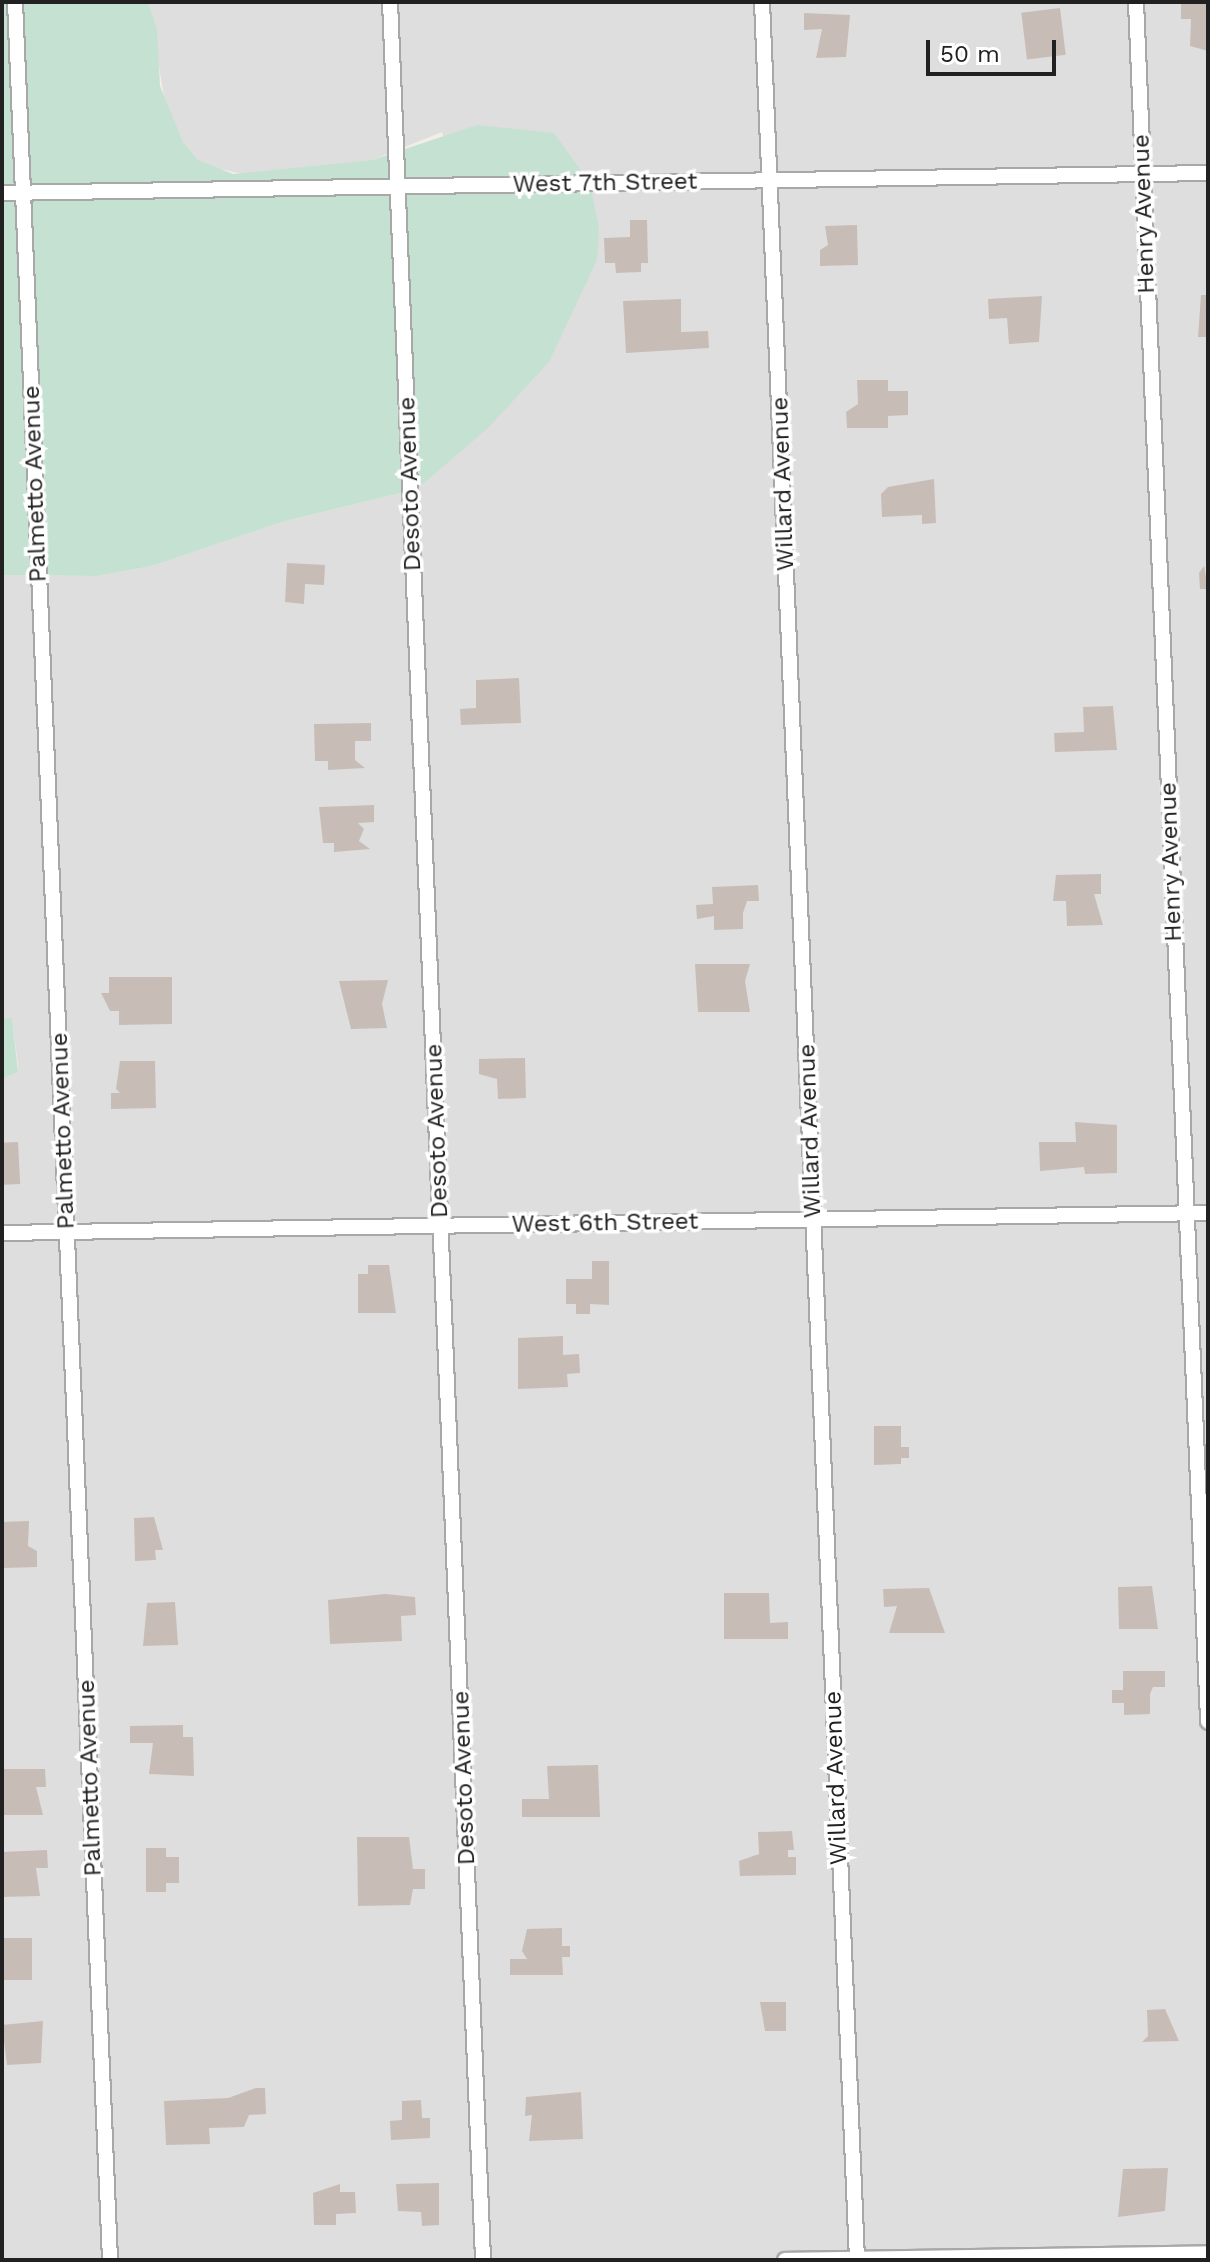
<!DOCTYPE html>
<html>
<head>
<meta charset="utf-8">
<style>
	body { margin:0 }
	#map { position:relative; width:1210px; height:2262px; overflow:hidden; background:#f2eee7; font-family:"Work Sans",sans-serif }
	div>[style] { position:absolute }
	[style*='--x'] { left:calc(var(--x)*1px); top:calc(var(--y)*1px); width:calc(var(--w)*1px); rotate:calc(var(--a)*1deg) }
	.residential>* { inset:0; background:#dfdede }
	.wetland>* { inset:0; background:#c4e1d2 }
	.building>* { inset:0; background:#c7bdb6; transform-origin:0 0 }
	.roads { filter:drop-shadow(2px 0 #a8a8a8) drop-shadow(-2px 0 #a8a8a8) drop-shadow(0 2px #a8a8a8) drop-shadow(0 -2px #a8a8a8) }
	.street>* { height:14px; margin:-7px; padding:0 7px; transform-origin:7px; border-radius:7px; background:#fff }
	span { translate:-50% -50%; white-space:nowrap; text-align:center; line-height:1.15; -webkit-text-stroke:7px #fff; paint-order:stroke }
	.street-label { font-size:24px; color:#212121 }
	.frame { position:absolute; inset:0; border:4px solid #212121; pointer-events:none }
	.scale { position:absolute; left:926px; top:40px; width:130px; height:36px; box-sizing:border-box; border:4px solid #212121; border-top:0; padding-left:10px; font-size:24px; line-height:28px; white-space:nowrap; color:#212121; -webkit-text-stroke:6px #fff; paint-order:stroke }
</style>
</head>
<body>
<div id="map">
	<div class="residential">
		<div style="clip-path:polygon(148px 2px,1208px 2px,1208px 2260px,2px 2260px,2px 1079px,18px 1072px,18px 1065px,12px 1019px,2px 1019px,2px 575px,97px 576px,152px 566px,285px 521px,417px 489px,513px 399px,442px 132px,372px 160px,339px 166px,254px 176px,215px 168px,198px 160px,183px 142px,165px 102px)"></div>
	</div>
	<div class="wetland">
		<div style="clip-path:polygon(2px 2px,148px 2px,157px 30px,160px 86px,183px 142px,198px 160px,233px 174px,372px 160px,477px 125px,554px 133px,590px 183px,599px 229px,597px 260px,549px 362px,487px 429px,417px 489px,285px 521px,152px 566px,97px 576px,2px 575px)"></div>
		<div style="clip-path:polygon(12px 1018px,18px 1072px,2px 1079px,2px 1019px)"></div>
	</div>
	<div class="building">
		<div style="clip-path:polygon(1181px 2px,1208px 2px,1208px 51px,1190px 46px,1191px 19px,1181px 19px)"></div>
		<div style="left:1060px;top:8px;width:47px;height:39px;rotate:83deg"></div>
		<div style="clip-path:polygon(804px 13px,850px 15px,846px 57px,816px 58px,822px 29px,804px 30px)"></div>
		<div style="clip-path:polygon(630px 220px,647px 220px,648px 263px,641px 263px,641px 272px,616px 273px,615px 263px,605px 263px,604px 238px,630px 237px)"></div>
		<div style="clip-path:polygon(857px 225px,858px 265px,820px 266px,820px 250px,828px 245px,825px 226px)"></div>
		<div style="clip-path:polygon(1201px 295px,1208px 295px,1208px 337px,1198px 337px)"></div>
		<div style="clip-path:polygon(1042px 296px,1039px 342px,1009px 344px,1007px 318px,989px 319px,988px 299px)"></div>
		<div style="clip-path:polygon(681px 299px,681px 332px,708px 331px,709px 348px,626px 353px,623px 301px)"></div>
		<div style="clip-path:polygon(857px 380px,888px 380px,888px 391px,908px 391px,908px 415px,888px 416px,888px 428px,847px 428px,846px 412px,858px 404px)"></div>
		<div style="clip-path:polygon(934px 479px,936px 523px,922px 524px,922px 515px,882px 517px,881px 494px,888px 487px)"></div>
		<div style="clip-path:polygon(287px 563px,325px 565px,324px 585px,305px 584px,304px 604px,285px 602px)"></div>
		<div style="clip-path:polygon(1204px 566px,1208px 589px,1200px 589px,1199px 573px)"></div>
		<div style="clip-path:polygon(519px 678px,521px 723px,461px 725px,460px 709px,476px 708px,476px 680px)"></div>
		<div style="clip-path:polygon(1113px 706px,1117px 750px,1055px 752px,1054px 733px,1084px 732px,1083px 707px)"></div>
		<div style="clip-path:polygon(371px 723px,371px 741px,355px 741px,355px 760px,365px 768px,328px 770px,328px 761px,315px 761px,314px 724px)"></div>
		<div style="clip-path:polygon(374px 805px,374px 822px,358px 823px,364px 829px,359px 841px,370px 849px,334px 852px,334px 843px,323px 843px,319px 807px)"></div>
		<div style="clip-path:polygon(1101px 874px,1101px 894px,1094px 894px,1103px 925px,1067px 926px,1066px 901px,1053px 901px,1056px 875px)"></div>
		<div style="clip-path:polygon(758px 885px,759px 901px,747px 901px,743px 913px,743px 929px,714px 930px,714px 916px,697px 919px,696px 905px,713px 904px,712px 887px)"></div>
		<div style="clip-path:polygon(695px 964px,750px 964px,745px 981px,750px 1012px,698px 1012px)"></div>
		<div style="clip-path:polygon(109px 977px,172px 977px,172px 1024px,119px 1025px,119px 1011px,110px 1011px,101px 993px,109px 993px)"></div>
		<div style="clip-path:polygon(388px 980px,382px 1004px,387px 1028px,351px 1029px,339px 981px)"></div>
		<div style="clip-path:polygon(525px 1058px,526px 1098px,498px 1099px,497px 1079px,479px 1074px,479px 1059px)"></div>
		<div style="clip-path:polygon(120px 1061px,155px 1061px,156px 1108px,111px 1109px,111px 1093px,120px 1093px,116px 1089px)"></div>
		<div style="clip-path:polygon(1075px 1122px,1117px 1125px,1117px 1173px,1085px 1174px,1084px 1167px,1040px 1171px,1039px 1142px,1076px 1142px)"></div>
		<div style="left:18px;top:1142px;width:42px;height:16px;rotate:87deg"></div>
		<div style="clip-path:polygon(592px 1261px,609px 1261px,609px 1305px,590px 1304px,590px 1314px,576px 1314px,576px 1304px,566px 1304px,566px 1279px,592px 1279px)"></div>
		<div style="clip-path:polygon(368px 1265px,389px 1265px,396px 1313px,358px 1313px,358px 1274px,368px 1274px)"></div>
		<div style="clip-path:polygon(563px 1336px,563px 1355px,579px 1354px,580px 1373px,567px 1374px,568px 1387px,518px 1389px,518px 1338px)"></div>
		<div style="clip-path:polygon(874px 1426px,901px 1426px,901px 1447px,909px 1447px,909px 1458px,901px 1458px,901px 1464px,874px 1465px)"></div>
		<div style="clip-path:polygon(154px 1517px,163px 1550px,155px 1550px,156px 1560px,135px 1561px,134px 1518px)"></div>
		<div style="clip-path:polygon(29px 1521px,28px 1546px,37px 1551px,37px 1567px,2px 1568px,2px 1522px)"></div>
		<div style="clip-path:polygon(1152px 1586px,1158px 1629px,1119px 1629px,1118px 1587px)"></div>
		<div style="clip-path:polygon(929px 1588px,945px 1633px,889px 1633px,897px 1606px,884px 1607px,883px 1589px)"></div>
		<div style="clip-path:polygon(724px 1593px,769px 1593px,770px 1623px,788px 1622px,788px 1639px,724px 1639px)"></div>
		<div style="clip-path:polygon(385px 1594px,415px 1597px,416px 1615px,401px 1616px,402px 1641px,330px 1644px,328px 1600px)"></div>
		<div style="clip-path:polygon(175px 1602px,178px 1645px,143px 1646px,147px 1603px)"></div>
		<div style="clip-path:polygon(1123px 1671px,1165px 1671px,1165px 1687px,1153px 1687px,1150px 1694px,1150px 1714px,1124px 1715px,1124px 1703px,1112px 1703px,1112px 1690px,1123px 1690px)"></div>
		<div style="clip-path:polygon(183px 1725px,183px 1737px,193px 1737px,194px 1776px,149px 1774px,153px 1743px,130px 1743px,130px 1726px)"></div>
		<div style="clip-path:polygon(598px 1765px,600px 1817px,522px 1817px,522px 1799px,549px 1799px,547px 1766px)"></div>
		<div style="clip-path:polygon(2px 1769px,45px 1769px,46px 1787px,36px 1787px,43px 1815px,2px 1815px)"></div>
		<div style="clip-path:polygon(792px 1831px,794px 1850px,788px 1850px,788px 1857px,796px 1857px,796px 1875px,740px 1876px,739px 1861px,759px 1854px,758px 1832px)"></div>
		<div style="clip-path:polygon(357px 1837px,409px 1837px,413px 1869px,425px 1869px,425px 1889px,413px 1889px,410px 1905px,358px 1906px)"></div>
		<div style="clip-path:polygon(146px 1848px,166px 1848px,166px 1857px,179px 1857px,179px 1883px,166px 1883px,166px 1892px,146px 1892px)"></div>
		<div style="clip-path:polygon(47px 1850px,48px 1868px,36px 1868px,40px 1896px,2px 1897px,2px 1852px)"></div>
		<div style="clip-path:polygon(562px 1928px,562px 1946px,570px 1946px,570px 1957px,562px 1957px,563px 1975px,510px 1975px,510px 1959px,527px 1959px,522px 1951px,527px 1929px)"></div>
		<div style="left:2px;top:1938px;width:30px;height:42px"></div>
		<div style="clip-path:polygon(760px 2002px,786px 2002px,786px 2031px,765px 2031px)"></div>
		<div style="clip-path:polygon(1165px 2009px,1179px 2041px,1142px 2042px,1148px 2036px,1147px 2010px)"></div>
		<div style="clip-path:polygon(43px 2021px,41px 2063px,7px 2065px,2px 2025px)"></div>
		<div style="clip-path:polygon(256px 2088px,265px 2088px,266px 2114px,249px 2115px,244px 2127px,209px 2128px,210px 2144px,166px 2145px,164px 2101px,228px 2098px)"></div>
		<div style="clip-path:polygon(581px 2092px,583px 2139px,529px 2141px,532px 2115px,525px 2116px,526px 2097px)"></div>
		<div style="clip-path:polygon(421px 2100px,422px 2118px,430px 2118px,430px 2138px,391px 2140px,390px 2121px,402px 2120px,402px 2101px)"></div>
		<div style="clip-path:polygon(1168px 2168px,1165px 2211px,1118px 2217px,1123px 2169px)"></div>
		<div style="clip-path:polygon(439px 2183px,439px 2225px,422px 2226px,421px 2212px,398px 2211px,396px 2184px)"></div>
		<div style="clip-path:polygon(340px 2184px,340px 2192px,355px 2192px,356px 2213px,336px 2214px,336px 2225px,314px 2225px,313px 2193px)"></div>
	</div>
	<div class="roads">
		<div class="street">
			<div style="--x:15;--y:2;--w:2260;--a:87.59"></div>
			<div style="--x:390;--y:2;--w:2260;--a:87.64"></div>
			<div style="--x:762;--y:2;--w:2260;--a:87.59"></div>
			<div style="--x:1136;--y:2;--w:1721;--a:87.6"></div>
			<div style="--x:2;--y:193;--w:1206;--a:-0.95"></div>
			<div style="--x:2;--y:1233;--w:1206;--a:-0.95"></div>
			<div style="--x:785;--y:2260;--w:423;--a:-0.9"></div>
		</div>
	</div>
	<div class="street-label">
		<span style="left:605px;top:183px;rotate:-1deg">West 7th Street</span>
		<span style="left:1144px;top:214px;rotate:-92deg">Henry Avenue</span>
		<span style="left:35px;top:484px;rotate:-92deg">Palmetto Avenue</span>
		<span style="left:410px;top:484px;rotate:-92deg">Desoto Avenue</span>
		<span style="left:783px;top:484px;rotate:-92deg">Willard Avenue</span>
		<span style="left:1171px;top:862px;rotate:-92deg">Henry Avenue</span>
		<span style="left:63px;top:1131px;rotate:-92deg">Palmetto Avenue</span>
		<span style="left:437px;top:1131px;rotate:-92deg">Desoto Avenue</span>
		<span style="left:810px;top:1131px;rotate:-92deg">Willard Avenue</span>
		<span style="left:605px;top:1223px;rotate:-1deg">West 6th Street</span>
		<span style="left:90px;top:1778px;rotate:-92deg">Palmetto Avenue</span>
		<span style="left:464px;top:1778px;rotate:-92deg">Desoto Avenue</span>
		<span style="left:836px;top:1778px;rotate:-92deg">Willard Avenue</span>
	</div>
	<div class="frame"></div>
	<div class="scale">50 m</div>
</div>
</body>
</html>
